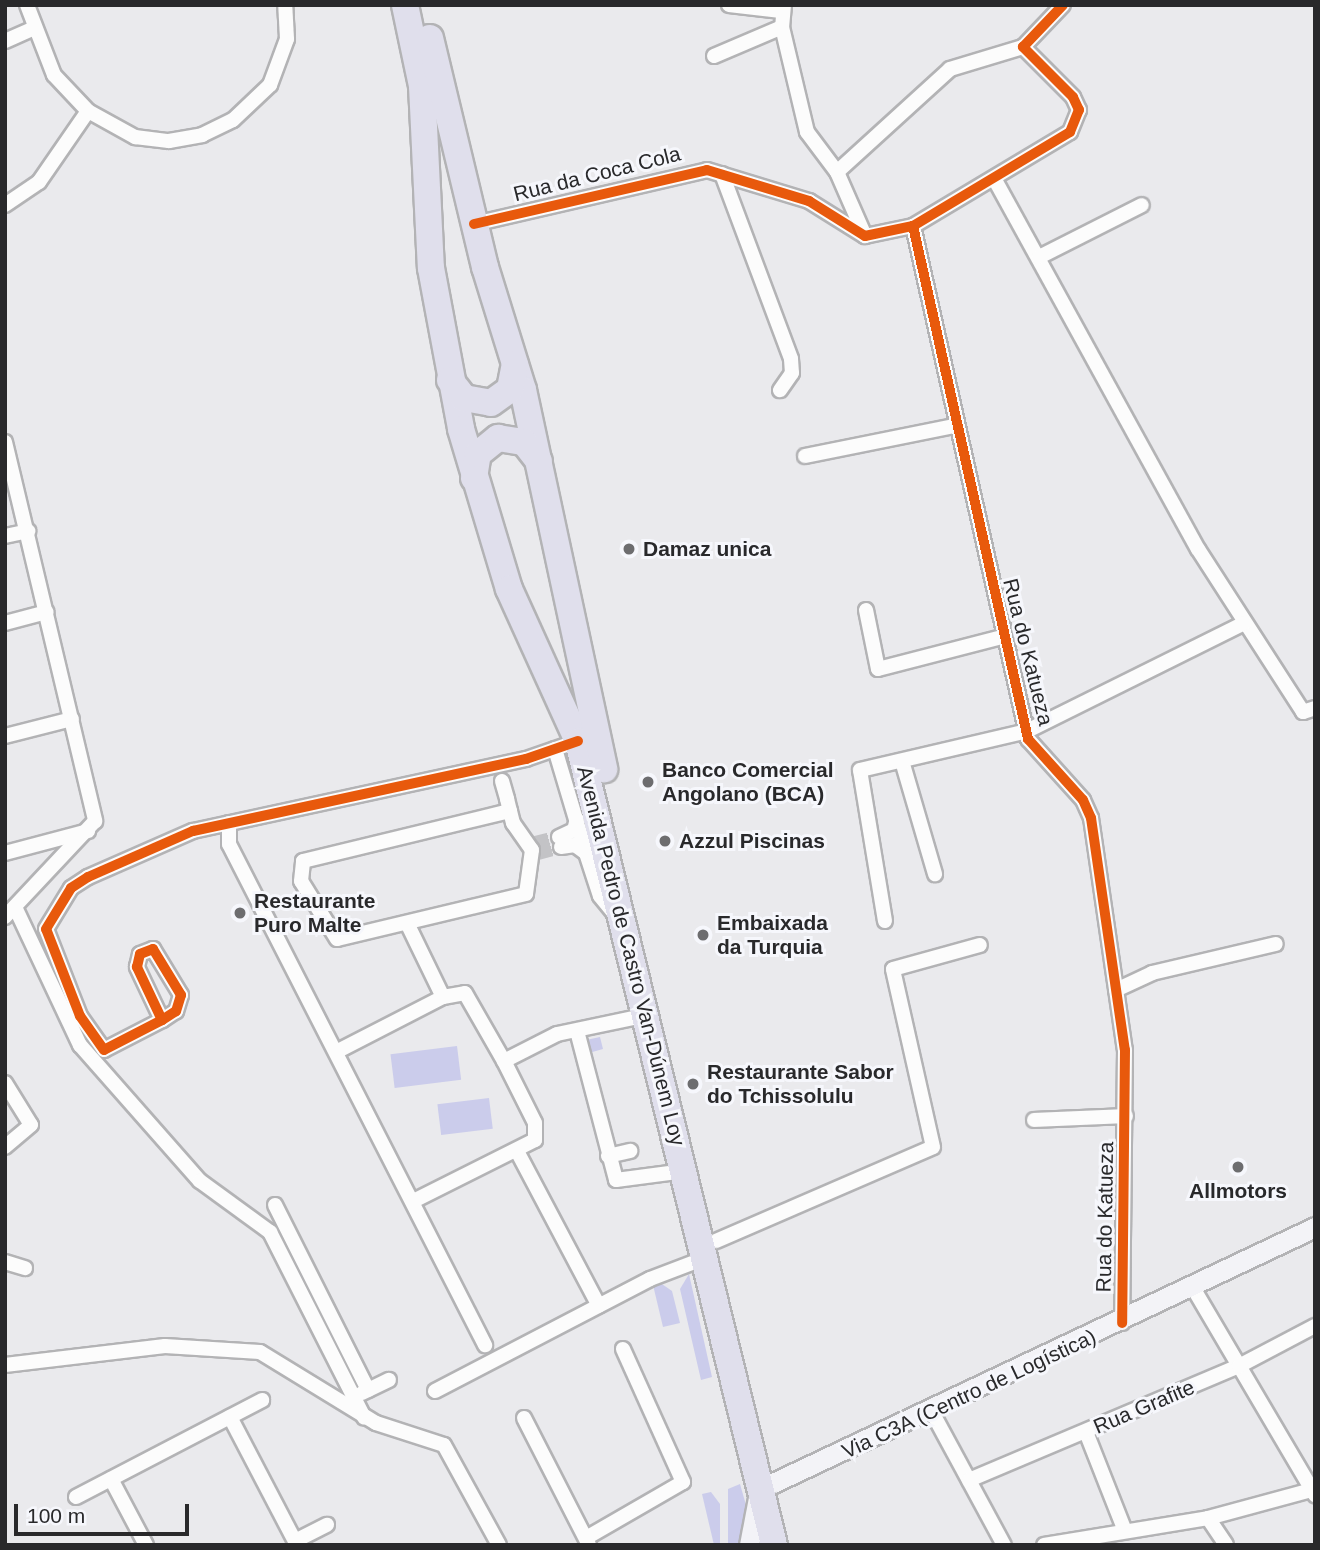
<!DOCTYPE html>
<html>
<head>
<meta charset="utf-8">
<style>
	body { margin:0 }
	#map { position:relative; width:1320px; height:1550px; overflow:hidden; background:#eaeaed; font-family:Helvetica,sans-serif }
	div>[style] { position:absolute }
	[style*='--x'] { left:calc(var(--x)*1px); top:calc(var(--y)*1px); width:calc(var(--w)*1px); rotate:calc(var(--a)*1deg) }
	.green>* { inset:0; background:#cbcceb; transform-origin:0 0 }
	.street-tunnel>* { height:14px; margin-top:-7px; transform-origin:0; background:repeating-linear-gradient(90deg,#c3c3c6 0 14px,transparent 0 21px) }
	.roads { filter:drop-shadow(2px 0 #b3b3b5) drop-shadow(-2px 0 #b3b3b5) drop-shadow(0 2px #b3b3b5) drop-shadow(0 -2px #b3b3b5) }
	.street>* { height:14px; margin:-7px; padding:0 7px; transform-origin:7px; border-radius:7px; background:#fcfcfc }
	.secondary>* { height:19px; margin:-9.5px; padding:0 9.5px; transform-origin:9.5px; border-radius:9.5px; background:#f3f3f7 }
	.highway>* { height:26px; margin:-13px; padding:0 13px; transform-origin:13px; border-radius:13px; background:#e0dfec }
	.cycleway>* { height:10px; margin:-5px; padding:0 5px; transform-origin:5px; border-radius:5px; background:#e8590c }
	.dots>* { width:19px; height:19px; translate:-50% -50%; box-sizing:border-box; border:4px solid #f6f7fc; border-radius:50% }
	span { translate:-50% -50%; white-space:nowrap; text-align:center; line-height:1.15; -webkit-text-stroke:6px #f6f7fc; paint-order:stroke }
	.street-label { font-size:21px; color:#29292b }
	.poi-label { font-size:21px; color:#29292b; font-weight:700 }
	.left { translate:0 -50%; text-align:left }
	.frame { position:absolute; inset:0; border:7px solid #29292b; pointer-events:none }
	.scale { position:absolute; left:14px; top:1504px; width:175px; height:32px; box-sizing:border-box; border:4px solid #29292b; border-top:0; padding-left:9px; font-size:21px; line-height:24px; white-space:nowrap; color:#29292b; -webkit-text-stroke:5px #f6f7fc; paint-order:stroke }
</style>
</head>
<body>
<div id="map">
	<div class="green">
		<div style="clip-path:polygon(600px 1037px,603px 1049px,585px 1054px,586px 1040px)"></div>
		<div style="left:457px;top:1046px;width:34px;height:67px;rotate:83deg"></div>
		<div style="left:489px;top:1098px;width:31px;height:52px;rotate:83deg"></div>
		<div style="clip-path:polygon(689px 1274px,712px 1377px,701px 1380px,680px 1289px)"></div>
		<div style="clip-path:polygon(659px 1282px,672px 1291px,680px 1323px,663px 1327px,653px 1285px)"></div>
		<div style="clip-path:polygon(740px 1484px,748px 1512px,738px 1545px,728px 1545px,728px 1489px)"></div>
		<div style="clip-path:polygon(711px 1492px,720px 1504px,720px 1545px,714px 1545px,702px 1494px)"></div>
	</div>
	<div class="street-tunnel">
		<div style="--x:535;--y:843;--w:25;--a:-14"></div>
		<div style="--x:538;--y:853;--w:24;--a:-15"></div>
	</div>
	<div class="roads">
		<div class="street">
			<div style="--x:27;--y:5;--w:75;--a:68.9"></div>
			<div style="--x:54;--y:75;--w:50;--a:46.6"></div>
			<div style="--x:88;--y:111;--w:54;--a:29"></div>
			<div style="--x:135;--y:137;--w:34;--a:7"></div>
			<div style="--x:169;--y:141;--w:34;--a:-10"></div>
			<div style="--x:202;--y:135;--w:34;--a:-26"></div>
			<div style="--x:233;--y:120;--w:51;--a:-43.4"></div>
			<div style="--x:270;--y:85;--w:49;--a:-69.7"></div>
			<div style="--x:287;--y:39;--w:34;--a:-93"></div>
			<div style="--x:729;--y:5;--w:50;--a:6.8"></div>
			<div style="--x:784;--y:5;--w:22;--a:95"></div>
			<div style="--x:782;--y:27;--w:108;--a:76.6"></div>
			<div style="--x:807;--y:132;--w:50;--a:53.1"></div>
			<div style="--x:837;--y:172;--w:70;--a:66.4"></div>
			<div style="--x:5;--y:41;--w:30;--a:-24"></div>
			<div style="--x:714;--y:56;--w:74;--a:-23.1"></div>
			<div style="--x:837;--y:172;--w:153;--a:-42.3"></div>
			<div style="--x:950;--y:69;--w:76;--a:-16.8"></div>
			<div style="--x:722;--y:174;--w:197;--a:69.5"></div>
			<div style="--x:791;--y:359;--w:14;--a:86"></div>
			<div style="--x:792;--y:373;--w:21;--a:125"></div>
			<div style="--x:995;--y:180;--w:421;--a:61.2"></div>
			<div style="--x:1198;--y:549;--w:194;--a:57.2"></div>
			<div style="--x:1303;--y:712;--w:13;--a:-18"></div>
			<div style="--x:5;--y:205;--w:41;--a:-34.1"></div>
			<div style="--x:39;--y:182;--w:86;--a:-55.4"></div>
			<div style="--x:474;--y:224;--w:239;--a:-13"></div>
			<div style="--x:707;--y:170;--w:107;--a:16.9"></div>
			<div style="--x:809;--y:201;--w:66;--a:32"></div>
			<div style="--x:865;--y:236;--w:49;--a:-11.8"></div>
			<div style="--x:913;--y:226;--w:183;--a:-30.9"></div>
			<div style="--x:1070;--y:132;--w:24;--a:-68"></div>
			<div style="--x:1079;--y:110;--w:14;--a:-115"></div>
			<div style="--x:1073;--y:97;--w:71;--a:-135"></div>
			<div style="--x:1023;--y:47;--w:58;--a:-46.4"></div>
			<div style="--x:913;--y:226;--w:526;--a:77.36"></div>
			<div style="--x:1028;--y:739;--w:82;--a:48"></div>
			<div style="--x:1083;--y:800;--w:20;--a:66"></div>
			<div style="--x:1091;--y:818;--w:234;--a:81.7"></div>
			<div style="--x:1125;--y:1050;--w:273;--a:90.6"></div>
			<div style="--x:1039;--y:257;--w:115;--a:-26.8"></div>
			<div style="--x:5;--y:442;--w:390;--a:76.6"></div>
			<div style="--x:95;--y:821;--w:132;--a:133.2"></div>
			<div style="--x:805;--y:456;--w:152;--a:-11.4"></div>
			<div style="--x:5;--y:536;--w:24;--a:-12"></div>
			<div style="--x:866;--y:610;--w:60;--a:78.5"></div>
			<div style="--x:878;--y:669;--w:128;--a:-14.5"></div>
			<div style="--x:5;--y:623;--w:43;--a:-14.7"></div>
			<div style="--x:5;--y:736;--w:69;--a:-14.2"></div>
			<div style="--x:555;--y:749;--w:109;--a:73.4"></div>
			<div style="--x:902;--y:761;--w:118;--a:73.7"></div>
			<div style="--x:502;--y:781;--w:19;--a:74"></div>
			<div style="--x:507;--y:799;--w:25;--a:76"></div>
			<div style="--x:513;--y:823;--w:33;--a:55"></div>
			<div style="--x:532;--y:850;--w:44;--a:97.8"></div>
			<div style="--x:526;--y:894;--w:194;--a:166.6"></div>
			<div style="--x:337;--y:939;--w:68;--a:-121.8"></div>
			<div style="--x:301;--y:881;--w:20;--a:-84"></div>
			<div style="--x:303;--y:861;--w:213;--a:-13.6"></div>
			<div style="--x:229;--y:823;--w:21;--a:90"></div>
			<div style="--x:229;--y:844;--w:563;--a:62.93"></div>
			<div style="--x:559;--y:837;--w:17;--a:-25"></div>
			<div style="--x:574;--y:830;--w:11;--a:-75"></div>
			<div style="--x:561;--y:847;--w:14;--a:-8"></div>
			<div style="--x:575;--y:845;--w:14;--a:36"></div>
			<div style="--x:586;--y:853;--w:45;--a:72"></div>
			<div style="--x:600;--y:896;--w:26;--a:51"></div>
			<div style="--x:5;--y:853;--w:86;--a:-14.8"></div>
			<div style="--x:15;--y:907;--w:153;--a:64.8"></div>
			<div style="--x:80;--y:1045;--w:181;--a:48.6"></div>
			<div style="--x:200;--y:1181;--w:87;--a:36.1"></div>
			<div style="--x:270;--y:1232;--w:208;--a:63.1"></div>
			<div style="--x:885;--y:921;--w:153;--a:-99.4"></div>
			<div style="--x:860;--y:770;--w:171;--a:-13.1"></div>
			<div style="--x:1027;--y:731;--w:243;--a:-26.4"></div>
			<div style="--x:408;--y:925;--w:80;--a:64.1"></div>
			<div style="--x:1116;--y:990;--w:40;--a:-25"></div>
			<div style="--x:1152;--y:973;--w:127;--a:-13.2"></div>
			<div style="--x:162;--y:1020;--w:59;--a:-115.3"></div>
			<div style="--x:137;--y:967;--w:13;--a:-77"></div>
			<div style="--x:140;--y:954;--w:14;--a:-21"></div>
			<div style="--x:153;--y:949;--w:54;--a:58.7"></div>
			<div style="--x:181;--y:995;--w:17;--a:107"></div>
			<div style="--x:176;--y:1011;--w:17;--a:147"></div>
			<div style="--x:162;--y:1020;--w:65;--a:152.7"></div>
			<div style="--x:104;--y:1050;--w:42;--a:-125.2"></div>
			<div style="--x:80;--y:1016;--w:93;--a:-111.3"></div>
			<div style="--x:46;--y:929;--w:48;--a:-58.6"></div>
			<div style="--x:71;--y:888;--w:20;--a:-33"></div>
			<div style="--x:88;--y:877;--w:115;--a:-23.7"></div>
			<div style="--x:193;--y:831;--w:341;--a:-12.2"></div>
			<div style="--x:526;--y:759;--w:55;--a:-19.1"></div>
			<div style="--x:577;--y:1031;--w:154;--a:75.3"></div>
			<div style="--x:616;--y:1180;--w:69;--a:-7.5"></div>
			<div style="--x:336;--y:1052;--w:120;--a:-27.2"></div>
			<div style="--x:443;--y:997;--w:22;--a:-10"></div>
			<div style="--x:465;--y:993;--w:78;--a:60.2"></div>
			<div style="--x:504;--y:1061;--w:69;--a:63.4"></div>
			<div style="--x:535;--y:1123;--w:17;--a:90"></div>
			<div style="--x:535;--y:1140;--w:136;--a:153.4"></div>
			<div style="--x:504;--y:1061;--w:59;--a:-27"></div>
			<div style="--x:557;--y:1034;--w:92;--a:-11.9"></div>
			<div style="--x:5;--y:1083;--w:49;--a:58.2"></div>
			<div style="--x:31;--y:1125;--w:34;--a:140"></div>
			<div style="--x:1034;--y:1120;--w:92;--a:-2.5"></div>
			<div style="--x:517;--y:1151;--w:175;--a:62.1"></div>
			<div style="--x:608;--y:1156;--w:23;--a:-13"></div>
			<div style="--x:275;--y:1205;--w:207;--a:63.3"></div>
			<div style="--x:716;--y:1241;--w:236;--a:-23.4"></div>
			<div style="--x:933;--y:1147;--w:182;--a:-102.7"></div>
			<div style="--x:893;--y:969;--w:90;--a:-15.4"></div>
			<div style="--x:5;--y:1262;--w:21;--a:17"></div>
			<div style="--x:1192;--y:1286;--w:243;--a:59.5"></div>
			<div style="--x:5;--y:1365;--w:161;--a:-6.8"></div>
			<div style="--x:165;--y:1346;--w:95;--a:3.6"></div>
			<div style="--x:260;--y:1352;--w:136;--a:31.5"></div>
			<div style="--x:376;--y:1423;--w:71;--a:17.9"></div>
			<div style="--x:444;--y:1445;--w:114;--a:61.2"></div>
			<div style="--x:435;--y:1391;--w:242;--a:-27.5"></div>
			<div style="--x:650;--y:1279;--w:59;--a:-20.9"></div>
			<div style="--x:362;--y:1393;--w:30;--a:-26"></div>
			<div style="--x:932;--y:1412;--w:151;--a:61.6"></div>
			<div style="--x:230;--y:1417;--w:144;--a:62.4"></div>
			<div style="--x:524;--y:1418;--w:143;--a:62.9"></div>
			<div style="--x:1086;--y:1432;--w:106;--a:68.5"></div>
			<div style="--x:111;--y:1479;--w:75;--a:62.1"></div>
			<div style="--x:969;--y:1480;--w:293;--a:-22.9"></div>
			<div style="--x:1239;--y:1366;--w:86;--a:-27.8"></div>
			<div style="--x:76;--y:1497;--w:210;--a:-27.5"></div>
			<div style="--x:1208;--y:1518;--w:32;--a:56"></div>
			<div style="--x:586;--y:1538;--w:112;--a:-30"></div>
			<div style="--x:683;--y:1482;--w:146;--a:-114.3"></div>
			<div style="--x:295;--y:1541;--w:36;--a:-27"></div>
			<div style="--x:1044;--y:1545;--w:166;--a:-9.3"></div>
			<div style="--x:1208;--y:1518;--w:111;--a:-15.2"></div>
		</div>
		<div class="secondary">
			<div style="--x:773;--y:1483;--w:599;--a:-25.28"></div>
			<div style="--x:749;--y:1545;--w:48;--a:-79.2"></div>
		</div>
		<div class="highway">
			<div style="--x:405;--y:5;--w:83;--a:78.1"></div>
			<div style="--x:422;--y:86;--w:182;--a:87.2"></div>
			<div style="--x:431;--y:268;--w:164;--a:79.4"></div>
			<div style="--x:461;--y:429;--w:167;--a:73.3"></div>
			<div style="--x:509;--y:589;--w:167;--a:65.6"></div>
			<div style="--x:578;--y:741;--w:828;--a:76.3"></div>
			<div style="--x:430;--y:38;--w:236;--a:76.5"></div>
			<div style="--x:485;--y:267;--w:129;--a:72.8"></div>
			<div style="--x:523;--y:390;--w:388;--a:77.9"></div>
			<div style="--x:450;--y:380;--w:23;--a:52"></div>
			<div style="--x:464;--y:398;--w:27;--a:10"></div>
			<div style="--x:491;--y:403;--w:24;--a:-36"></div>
			<div style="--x:510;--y:389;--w:25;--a:-79"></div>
			<div style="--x:474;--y:478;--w:24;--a:-81"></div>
			<div style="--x:478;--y:454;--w:26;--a:-39"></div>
			<div style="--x:498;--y:438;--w:26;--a:9"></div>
			<div style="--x:524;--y:442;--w:24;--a:52"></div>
		</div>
	</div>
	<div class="cycleway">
		<div style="--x:474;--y:224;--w:239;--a:-13"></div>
		<div style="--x:707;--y:170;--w:107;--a:16.9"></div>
		<div style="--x:809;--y:201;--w:66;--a:32"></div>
		<div style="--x:865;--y:236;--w:49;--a:-11.8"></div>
		<div style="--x:913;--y:226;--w:183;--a:-30.9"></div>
		<div style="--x:1070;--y:132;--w:24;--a:-68"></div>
		<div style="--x:1079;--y:110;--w:14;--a:-115"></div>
		<div style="--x:1073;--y:97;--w:71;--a:-135"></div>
		<div style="--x:1023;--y:47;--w:58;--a:-46.4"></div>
		<div style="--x:913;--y:226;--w:526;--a:77.36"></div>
		<div style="--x:1028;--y:739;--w:82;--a:48"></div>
		<div style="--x:1083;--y:800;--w:20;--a:66"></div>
		<div style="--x:1091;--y:818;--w:234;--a:81.7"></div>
		<div style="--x:1125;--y:1050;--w:273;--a:90.6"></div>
		<div style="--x:162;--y:1020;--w:59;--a:-115.3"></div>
		<div style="--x:137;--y:967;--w:13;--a:-77"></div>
		<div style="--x:140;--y:954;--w:14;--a:-21"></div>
		<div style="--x:153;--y:949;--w:54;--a:58.7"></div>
		<div style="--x:181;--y:995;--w:17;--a:107"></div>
		<div style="--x:176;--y:1011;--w:17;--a:147"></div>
		<div style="--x:162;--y:1020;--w:65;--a:152.7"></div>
		<div style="--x:104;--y:1050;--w:42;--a:-125.2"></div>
		<div style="--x:80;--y:1016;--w:93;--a:-111.3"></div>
		<div style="--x:46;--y:929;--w:48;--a:-58.6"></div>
		<div style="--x:71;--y:888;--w:20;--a:-33"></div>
		<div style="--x:88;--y:877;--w:115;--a:-23.7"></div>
		<div style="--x:193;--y:831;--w:341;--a:-12.2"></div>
		<div style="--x:526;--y:759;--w:55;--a:-19.1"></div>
	</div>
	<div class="dots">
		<div style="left:629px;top:549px;background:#6d6d6f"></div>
		<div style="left:648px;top:782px;background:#6d6d6f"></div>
		<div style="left:665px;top:841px;background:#6d6d6f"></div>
		<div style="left:240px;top:913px;background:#6d6d6f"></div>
		<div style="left:703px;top:935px;background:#6d6d6f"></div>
		<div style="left:693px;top:1084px;background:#6d6d6f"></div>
		<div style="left:1238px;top:1167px;background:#6d6d6f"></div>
	</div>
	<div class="street-label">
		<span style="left:597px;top:174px;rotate:-14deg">Rua da Coca Cola</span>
		<span style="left:1028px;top:652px;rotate:76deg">Rua do Katueza</span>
		<span style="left:631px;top:956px;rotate:76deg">Avenida Pedro de Castro Van-Dúnem Loy</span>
		<span style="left:1105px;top:1217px;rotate:-89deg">Rua do Katueza</span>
		<span style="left:969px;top:1394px;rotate:-25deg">Via C3A (Centro de Logística)</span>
		<span style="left:1144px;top:1407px;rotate:-23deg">Rua Grafite</span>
	</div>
	<div class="poi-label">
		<span class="left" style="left:643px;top:549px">Damaz unica</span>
		<span class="left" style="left:662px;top:782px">Banco Comercial<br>Angolano (BCA)</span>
		<span class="left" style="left:679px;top:841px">Azzul Piscinas</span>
		<span class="left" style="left:254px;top:913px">Restaurante<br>Puro Malte</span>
		<span class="left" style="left:717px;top:935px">Embaixada<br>da Turquia</span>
		<span class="left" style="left:707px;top:1084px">Restaurante Sabor<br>do Tchissolulu</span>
		<span style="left:1238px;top:1191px">Allmotors</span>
	</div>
	<div class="frame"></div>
	<div class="scale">100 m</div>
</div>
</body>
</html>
